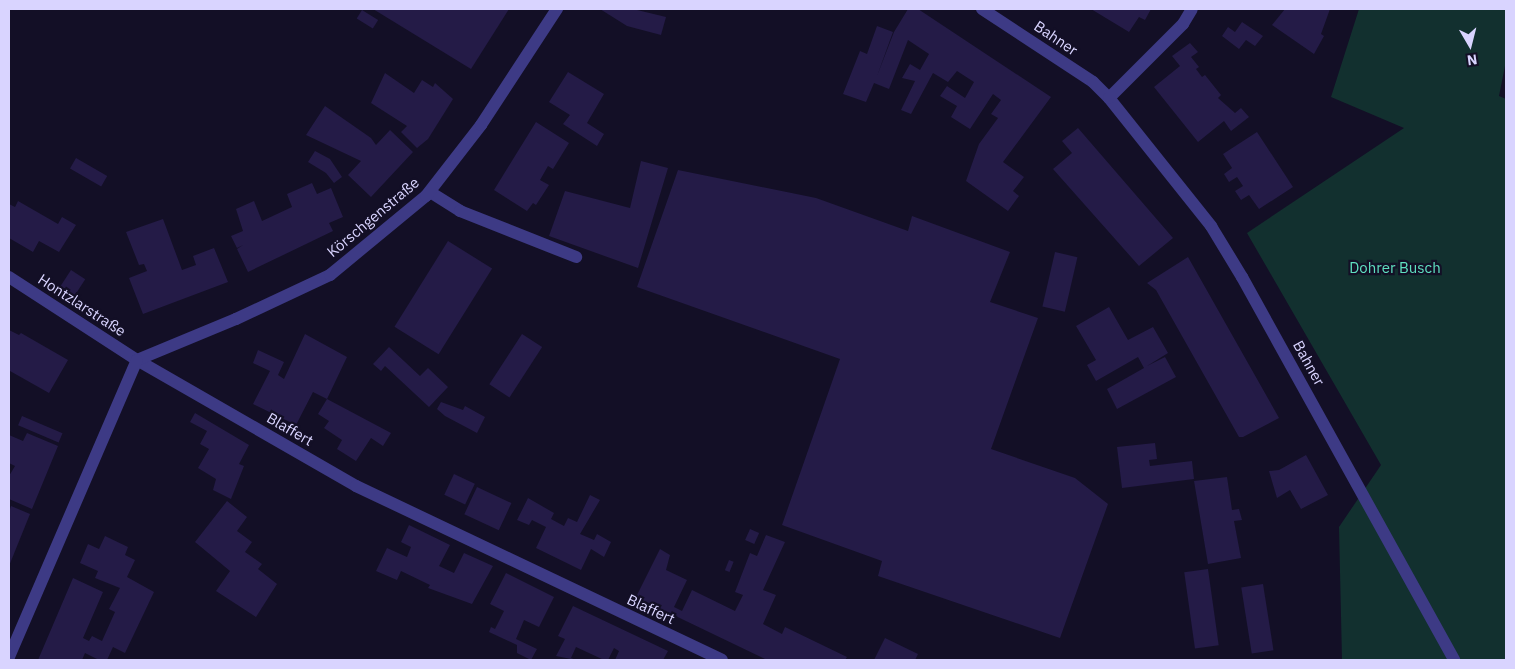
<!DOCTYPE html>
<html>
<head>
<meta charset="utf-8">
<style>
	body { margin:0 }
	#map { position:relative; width:1515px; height:669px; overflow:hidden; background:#130f26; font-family:"IBM Plex Sans",sans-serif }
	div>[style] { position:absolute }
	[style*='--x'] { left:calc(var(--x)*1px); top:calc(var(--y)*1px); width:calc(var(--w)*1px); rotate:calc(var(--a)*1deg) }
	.green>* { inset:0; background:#12302f }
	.building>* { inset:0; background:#241b47; transform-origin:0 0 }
	.minor>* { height:12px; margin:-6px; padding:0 6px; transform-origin:6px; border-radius:6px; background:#3d3a85 }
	span { translate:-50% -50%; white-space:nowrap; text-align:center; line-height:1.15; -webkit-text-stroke:4.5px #130f26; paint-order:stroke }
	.street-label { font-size:15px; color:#d9d4ff }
	.park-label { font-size:15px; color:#5fe0c0 }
	.frame { position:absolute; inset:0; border:10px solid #d9d4ff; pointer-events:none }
	.north { position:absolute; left:1445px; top:20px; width:50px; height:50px; -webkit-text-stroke:4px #130f26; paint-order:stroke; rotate:172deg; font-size:14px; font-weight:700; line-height:20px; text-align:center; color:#d9d4ff }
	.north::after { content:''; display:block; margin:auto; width:18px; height:22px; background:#d9d4ff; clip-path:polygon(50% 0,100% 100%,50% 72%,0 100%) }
</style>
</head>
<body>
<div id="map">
	<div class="green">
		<div style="clip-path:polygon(1359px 9px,1506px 9px,1506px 61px,1499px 96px,1506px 99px,1506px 660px,1342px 660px,1339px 527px,1381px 465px,1247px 233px,1404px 128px,1331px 97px)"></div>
	</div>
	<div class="building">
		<div style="clip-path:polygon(373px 9px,509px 9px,471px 69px)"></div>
		<div style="clip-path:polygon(600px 9px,633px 9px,666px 17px,661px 35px,627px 26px)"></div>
		<div style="clip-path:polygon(908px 9px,918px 9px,1051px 97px,1003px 162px,1024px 177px,1013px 191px,1019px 196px,1008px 211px,966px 181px,979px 144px,998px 118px,991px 114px,1001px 100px,993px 94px,970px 129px,951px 117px,957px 106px,940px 96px,947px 86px,965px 98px,974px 82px,957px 71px,948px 82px,933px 73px,911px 114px,901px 110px,915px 81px,902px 78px,910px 64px,920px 70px,929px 54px,908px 40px,889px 89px,874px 83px,866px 102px,843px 94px,860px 51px,867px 54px,877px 26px,893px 32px,877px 76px,894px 32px)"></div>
		<div style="clip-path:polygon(1091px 9px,1151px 9px,1145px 20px,1139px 17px,1129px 32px)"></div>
		<div style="clip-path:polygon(1285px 9px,1330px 9px,1321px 34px,1324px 36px,1314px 54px,1272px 25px)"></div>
		<div style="left:362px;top:10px;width:19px;height:10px;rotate:32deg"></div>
		<div style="clip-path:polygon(1242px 22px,1263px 36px,1255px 46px,1246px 40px,1239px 49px,1222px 36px,1228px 27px,1235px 32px)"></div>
		<div style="clip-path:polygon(1190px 43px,1198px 52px,1191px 57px,1199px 67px,1196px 69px,1202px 77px,1205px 75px,1221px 95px,1218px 98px,1235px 113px,1241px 108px,1249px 117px,1231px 131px,1224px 121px,1198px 142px,1154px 87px,1180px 66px,1172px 56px)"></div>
		<div style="clip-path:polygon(568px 72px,604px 94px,587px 123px,604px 134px,597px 146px,563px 124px,570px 115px,549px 102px)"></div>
		<div style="clip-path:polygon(385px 73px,414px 93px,422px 80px,433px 87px,435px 83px,453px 99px,428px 139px,417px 148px,401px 132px,407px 126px,371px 103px)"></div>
		<div style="clip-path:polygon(325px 106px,371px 138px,376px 145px,390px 130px,413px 152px,371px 197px,348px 175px,361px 161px,306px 135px)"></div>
		<div style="clip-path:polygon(536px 122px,569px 143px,553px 169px,548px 166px,540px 180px,549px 185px,536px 205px,533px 203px,527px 211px,494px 190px)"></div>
		<div style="clip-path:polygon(1078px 128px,1173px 238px,1139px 266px,1053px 169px,1072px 153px,1062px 141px)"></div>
		<div style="clip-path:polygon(1257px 132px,1293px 187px,1259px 209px,1249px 195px,1241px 200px,1235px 191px,1243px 186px,1237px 177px,1229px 182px,1224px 174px,1232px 168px,1223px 154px)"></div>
		<div style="clip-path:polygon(315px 151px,330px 159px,342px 177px,334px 183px,326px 173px,308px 162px)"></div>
		<div style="left:76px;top:158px;width:36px;height:12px;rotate:30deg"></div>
		<div style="clip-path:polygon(641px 161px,668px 168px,638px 268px,549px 236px,565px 191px,630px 208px)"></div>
		<div style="clip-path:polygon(678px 170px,816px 198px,908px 231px,912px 216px,1010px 252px,990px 302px,1038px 318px,991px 449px,1075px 478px,1108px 504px,1060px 638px,878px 576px,882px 561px,782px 525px,840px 359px,637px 287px)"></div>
		<div style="clip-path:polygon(312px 183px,317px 194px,331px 188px,343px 217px,329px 223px,333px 231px,248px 272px,237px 249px,243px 245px,237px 248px,231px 236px,243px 231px,236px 209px,254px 201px,262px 221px,292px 207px,287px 194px)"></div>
		<div style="clip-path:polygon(18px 201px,58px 224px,62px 217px,76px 225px,59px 252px,39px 241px,33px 252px,9px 238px,9px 204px,15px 207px)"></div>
		<div style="clip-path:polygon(163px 219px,182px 270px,196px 265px,193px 256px,214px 248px,228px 282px,143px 314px,129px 278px,147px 271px,144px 264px,139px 265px,126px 232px)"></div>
		<div style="left:448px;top:241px;width:52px;height:101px;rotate:32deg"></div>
		<div style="left:1055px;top:252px;width:23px;height:56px;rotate:13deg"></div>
		<div style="clip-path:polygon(1188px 257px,1279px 418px,1243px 437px,1239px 437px,1156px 290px,1147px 283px)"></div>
		<div style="left:71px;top:270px;width:17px;height:20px;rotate:33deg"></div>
		<div style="clip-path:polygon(1109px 307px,1128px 340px,1153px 327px,1168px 353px,1147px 366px,1165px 357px,1176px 377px,1117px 409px,1107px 389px,1144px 368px,1138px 357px,1096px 381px,1087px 365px,1096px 360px,1076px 326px)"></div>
		<div style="clip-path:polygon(9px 330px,19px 335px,21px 333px,68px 360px,49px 393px,10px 371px,9px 373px)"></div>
		<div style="clip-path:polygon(305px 334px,347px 357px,327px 399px,313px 392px,296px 425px,253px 404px,270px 371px,253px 363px,258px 350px,284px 362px,278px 375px,284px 379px)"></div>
		<div style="left:522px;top:334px;width:24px;height:60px;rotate:33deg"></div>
		<div style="clip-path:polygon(389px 347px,420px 376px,428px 368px,448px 387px,429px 407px,385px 366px,381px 371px,373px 364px)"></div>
		<div style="clip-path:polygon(327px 399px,391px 433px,383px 446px,371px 438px,356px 461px,337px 449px,342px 440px,324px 428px,329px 421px,318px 414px)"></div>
		<div style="clip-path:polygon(441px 402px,463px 410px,465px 406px,485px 417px,477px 433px,445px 416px,437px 409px)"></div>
		<div style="clip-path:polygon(195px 413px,249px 445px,239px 464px,244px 466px,231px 499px,213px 490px,216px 479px,198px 468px,209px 449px,200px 444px,207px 431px,190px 422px)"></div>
		<div style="left:22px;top:416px;width:44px;height:10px;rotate:23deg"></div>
		<div style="clip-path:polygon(27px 433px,58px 446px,32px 509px,9px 499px,9px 476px,15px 466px,9px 463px,9px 435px,23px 441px)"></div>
		<div style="clip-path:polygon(1155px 443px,1157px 459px,1149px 460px,1150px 466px,1192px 461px,1194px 479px,1122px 488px,1117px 447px)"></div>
		<div style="clip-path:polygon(1306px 455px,1328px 495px,1301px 509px,1290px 490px,1277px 498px,1269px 471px,1279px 470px)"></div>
		<div style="left:454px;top:474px;width:23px;height:23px;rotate:25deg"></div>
		<div style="clip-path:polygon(1227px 477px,1232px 510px,1239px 509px,1242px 520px,1234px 521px,1241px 558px,1208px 564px,1194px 481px)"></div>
		<div style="left:477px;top:487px;width:38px;height:30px;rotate:25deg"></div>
		<div style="clip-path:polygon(590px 495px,600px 500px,580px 534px,594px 540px,597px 534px,611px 542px,604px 557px,591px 549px,581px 570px,536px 548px,546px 527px,532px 520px,529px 525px,517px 520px,528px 498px,554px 513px,551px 519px,564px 526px,568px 518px,577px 522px)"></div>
		<div style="clip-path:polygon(227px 501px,247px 517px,237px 531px,252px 542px,245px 552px,262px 564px,258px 569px,277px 584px,256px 617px,216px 591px,230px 571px,195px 542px)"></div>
		<div style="clip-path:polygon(11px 506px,30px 514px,9px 566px,9px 512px)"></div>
		<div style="clip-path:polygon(409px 525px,450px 545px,439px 566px,454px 573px,464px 553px,493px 566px,472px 604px,428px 588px,430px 585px,401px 571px,397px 580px,376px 571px,387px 548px,407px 557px,411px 547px,401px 542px)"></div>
		<div style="left:750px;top:529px;width:10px;height:12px;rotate:24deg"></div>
		<div style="clip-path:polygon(766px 535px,785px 542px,763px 590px,776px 595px,763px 624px,782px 634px,785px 627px,847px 657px,845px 660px,767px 660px,636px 597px,660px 549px,670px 555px,666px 570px,687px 580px,674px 607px,682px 611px,692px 590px,735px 611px,743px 595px,735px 592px,750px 553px,757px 556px)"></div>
		<div style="clip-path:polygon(105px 536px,128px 547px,125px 555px,135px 560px,127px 577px,154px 592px,125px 653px,113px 647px,107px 660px,99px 660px,85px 653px,82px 660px,38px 660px,73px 578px,103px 592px,83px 638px,89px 641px,92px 636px,102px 641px,115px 612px,109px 609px,120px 588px,95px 578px,98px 571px,80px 563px,88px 544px,99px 549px)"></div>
		<div style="left:729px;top:560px;width:5px;height:11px;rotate:22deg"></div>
		<div style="left:1208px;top:569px;width:77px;height:24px;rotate:82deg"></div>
		<div style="clip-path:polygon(506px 573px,554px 597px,539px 627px,524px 620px,516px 639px,537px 649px,531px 660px,517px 653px,517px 645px,489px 632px,491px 627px,495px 629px,504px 611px,490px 604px)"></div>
		<div style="left:1263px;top:584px;width:67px;height:22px;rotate:81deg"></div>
		<div style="clip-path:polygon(573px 606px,668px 651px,663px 660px,615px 660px,619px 651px,614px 648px,608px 660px,604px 660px,576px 647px,571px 658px,576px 660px,556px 656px,565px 639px,558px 636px)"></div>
		<div style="clip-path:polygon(885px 638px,918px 654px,915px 660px,874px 660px)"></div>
	</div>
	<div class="minor">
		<div style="--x:982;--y:9;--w:133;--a:33.3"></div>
		<div style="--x:1093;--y:82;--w:23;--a:45"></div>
		<div style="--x:1109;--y:98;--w:164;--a:51.4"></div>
		<div style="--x:1211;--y:226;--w:60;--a:58.7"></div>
		<div style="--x:1242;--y:277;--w:438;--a:61"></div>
		<div style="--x:1109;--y:98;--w:105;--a:-45"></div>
		<div style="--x:1183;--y:24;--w:17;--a:-59"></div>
		<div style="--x:430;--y:192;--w:36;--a:32"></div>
		<div style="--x:460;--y:211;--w:125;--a:21.6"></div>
		<div style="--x:9;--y:277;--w:153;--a:33"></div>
		<div style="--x:137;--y:360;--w:253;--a:29.9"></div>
		<div style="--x:356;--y:486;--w:405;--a:25.4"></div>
		<div style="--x:137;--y:360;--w:107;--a:-22.5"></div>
		<div style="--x:236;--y:319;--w:104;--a:-25.1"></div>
		<div style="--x:330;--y:275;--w:124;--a:-39.5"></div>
		<div style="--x:426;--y:196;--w:90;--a:-52.2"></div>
		<div style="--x:481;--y:125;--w:139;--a:-56.8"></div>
		<div style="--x:9;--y:657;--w:323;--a:-66.7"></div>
	</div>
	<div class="street-label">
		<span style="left:1056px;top:38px;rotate:34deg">Bahner</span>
		<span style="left:373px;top:217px;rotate:-40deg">Körschgenstraße</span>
		<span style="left:82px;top:305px;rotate:33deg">Hontzlarstraße</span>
		<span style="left:1309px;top:363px;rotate:61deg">Bahner</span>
		<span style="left:290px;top:429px;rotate:30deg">Blaffert</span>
		<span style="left:651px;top:609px;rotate:25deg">Blaffert</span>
	</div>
	<div class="park-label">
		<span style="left:1395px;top:268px">Dohrer Busch</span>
	</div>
	<div class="frame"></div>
	<div class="north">N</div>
</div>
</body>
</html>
